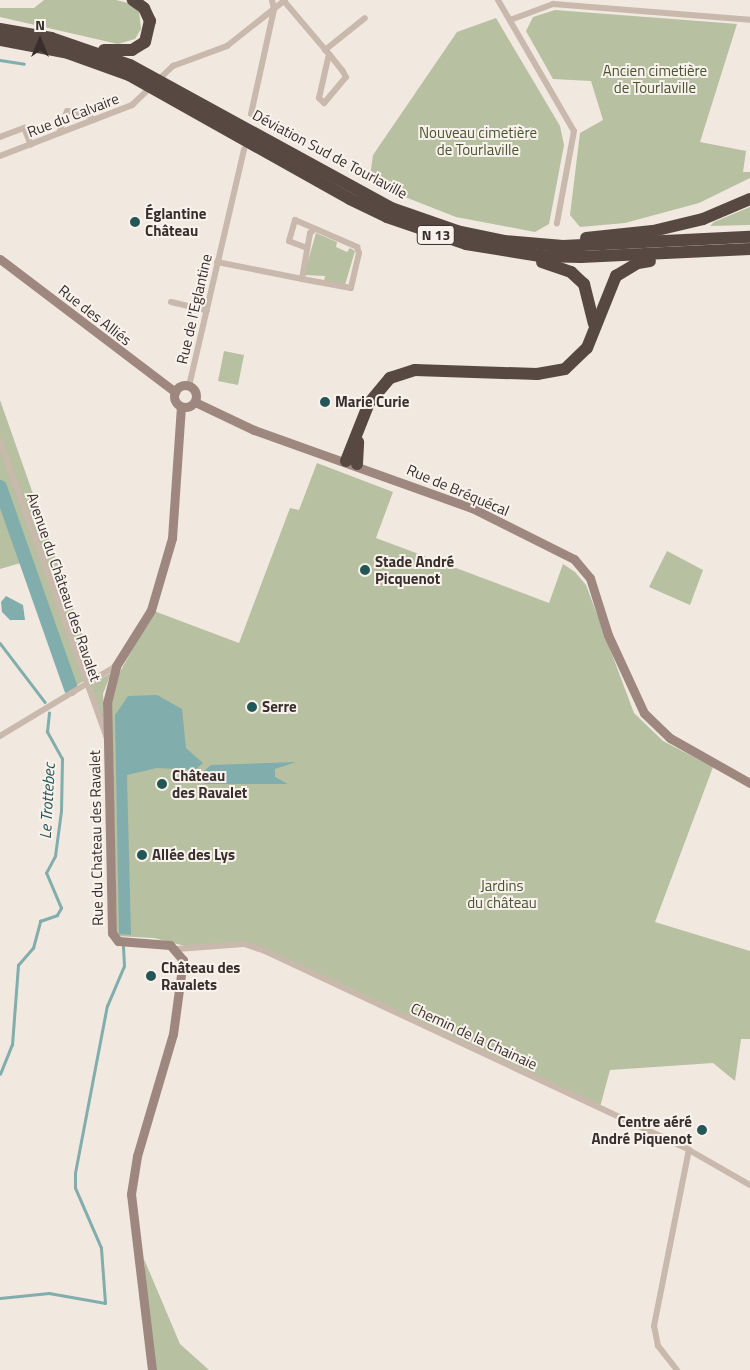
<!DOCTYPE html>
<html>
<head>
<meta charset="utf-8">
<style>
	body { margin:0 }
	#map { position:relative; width:750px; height:1370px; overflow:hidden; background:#f1e8e0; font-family:"Titillium Web",sans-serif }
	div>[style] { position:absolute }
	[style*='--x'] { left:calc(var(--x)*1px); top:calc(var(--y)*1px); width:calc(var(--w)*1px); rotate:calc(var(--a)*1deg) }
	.green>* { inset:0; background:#b7c0a0 }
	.water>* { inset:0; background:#81adac }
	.stream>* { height:2.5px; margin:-1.25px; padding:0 1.25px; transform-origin:1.25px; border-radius:1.25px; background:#81adac }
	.river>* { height:14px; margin:-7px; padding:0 7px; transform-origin:7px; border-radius:7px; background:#81adac }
	.street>* { height:6px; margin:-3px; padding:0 3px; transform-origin:3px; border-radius:3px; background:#c9b8ac }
	.secondary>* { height:9px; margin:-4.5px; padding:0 4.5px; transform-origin:4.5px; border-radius:4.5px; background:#9d877e }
	.secondary>.ring { margin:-4.5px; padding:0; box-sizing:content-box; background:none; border:9px solid #9d877e; border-radius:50% }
	.highway>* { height:12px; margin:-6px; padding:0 6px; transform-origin:6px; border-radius:6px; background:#584842 }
	.dots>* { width:14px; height:14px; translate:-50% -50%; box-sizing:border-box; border:2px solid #f9f2ec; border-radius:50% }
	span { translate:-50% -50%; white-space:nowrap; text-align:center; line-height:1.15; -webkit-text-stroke:4px #f9f2ec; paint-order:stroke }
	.shield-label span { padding:1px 4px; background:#f9f2ec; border:1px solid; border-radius:4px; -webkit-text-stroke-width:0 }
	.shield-label { font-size:14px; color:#382e2b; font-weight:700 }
	.park-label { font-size:15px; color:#495430 }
	.street-label { font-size:15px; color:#382e2b }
	.poi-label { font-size:15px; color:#382e2b; font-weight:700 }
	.left { translate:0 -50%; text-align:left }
	.right { translate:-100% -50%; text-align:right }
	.water-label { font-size:16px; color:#235656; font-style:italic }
	.north { position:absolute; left:15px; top:15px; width:50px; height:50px; -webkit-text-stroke:4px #f9f2ec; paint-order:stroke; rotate:0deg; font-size:14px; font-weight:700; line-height:20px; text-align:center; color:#382e2b }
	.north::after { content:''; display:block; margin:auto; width:18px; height:22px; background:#382e2b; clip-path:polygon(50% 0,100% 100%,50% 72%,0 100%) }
</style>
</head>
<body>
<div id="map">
	<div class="green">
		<i style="clip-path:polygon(44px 0,116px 0,132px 4px,139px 12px,141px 29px,135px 39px,118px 44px,0 17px,0 8px,34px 8px)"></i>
		<i style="clip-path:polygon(555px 10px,737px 24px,700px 142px,746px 151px,743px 172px,750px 172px,750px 178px,699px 203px,625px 223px,580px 227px,570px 215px,580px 133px,603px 120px,591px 81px,553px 79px,526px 31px,533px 17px)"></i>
		<i style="clip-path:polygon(496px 18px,560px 126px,564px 145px,549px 224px,535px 232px,456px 217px,382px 188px,370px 177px,373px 155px,457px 32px)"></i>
		<i style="clip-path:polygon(750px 207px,750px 225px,710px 226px,714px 222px)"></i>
		<i style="clip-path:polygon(316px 233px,337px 242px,336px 247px,347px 252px,350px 248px,355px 251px,345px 285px,324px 281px,325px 276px,304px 275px)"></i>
		<i style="clip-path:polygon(224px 351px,244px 355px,238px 385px,218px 381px)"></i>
		<i style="clip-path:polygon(0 400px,96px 673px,71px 689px,24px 562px,0 569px)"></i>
		<i style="clip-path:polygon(317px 463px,393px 492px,376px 538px,549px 603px,563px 564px,575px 572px,586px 585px,634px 713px,663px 741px,713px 767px,655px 922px,750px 951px,750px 1039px,741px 1039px,735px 1081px,713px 1063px,610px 1070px,600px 1107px,244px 944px,193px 948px,154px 938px,117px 936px,111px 701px,117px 677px,154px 611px,239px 643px,290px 508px,299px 510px)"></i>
		<i style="clip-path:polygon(667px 551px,703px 570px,690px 605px,649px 587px)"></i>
		<i style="clip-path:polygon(111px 673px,103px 694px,105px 725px,89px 685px)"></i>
		<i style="clip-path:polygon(144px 1259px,180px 1344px,209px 1370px,153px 1370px)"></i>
	</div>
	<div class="water">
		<i style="clip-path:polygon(6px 596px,23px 605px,25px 620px,10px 620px,2px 612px,1px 602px)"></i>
		<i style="clip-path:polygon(157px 695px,182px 709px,186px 748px,203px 763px,195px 770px,157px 768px,127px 775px,131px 935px,119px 934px,115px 715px,128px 696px)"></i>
		<i style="clip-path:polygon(296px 762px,275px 769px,275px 777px,288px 784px,204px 784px,204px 771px,211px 765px)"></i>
	</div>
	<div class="stream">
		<i style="--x:0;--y:60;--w:24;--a:9"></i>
		<i style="--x:0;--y:643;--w:74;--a:52.7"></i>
		<i style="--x:0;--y:1074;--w:31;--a:-68"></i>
		<i style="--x:12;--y:1045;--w:80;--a:-85.7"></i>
		<i style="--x:18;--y:965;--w:23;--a:-49"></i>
		<i style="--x:33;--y:948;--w:28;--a:-75"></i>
		<i style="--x:40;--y:921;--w:18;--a:-19"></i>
		<i style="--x:57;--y:915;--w:8;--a:-60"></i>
		<i style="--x:61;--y:908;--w:38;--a:-113"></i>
		<i style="--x:46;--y:873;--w:19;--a:-62"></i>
		<i style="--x:55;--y:856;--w:45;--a:-82.4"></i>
		<i style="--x:61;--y:811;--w:52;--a:-88.9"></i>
		<i style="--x:62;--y:759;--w:31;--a:-119"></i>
		<i style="--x:47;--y:732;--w:19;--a:-84"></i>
		<i style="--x:0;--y:1298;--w:49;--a:-5.8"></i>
		<i style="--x:49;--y:1293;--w:57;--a:10.1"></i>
		<i style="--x:105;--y:1303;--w:55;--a:-94.2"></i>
		<i style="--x:101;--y:1248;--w:65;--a:-113.4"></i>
		<i style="--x:75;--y:1188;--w:15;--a:-90"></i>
		<i style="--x:75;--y:1173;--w:170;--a:-79.2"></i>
		<i style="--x:107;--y:1006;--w:43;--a:-67"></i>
		<i style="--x:124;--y:966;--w:21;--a:-93"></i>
	</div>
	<div class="river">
		<i style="--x:0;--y:487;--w:214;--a:70.6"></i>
	</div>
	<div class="street">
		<i style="--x:498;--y:0;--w:151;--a:59.9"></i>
		<i style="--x:574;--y:131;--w:94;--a:100.5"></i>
		<i style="--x:284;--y:1;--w:70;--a:49.7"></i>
		<i style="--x:329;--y:54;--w:21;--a:51"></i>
		<i style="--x:342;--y:70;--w:8;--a:60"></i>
		<i style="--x:346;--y:77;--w:34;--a:130"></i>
		<i style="--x:324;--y:103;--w:7;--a:-135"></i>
		<i style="--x:319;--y:98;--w:45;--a:-77.2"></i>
		<i style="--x:510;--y:20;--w:46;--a:-20.4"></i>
		<i style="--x:553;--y:4;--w:198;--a:4.6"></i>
		<i style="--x:325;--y:50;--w:51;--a:-38.7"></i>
		<i style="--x:251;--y:114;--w:107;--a:-77.6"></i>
		<i style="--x:274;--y:9;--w:9;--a:-103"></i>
		<i style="--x:59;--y:133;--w:23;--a:-70"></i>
		<i style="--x:67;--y:111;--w:20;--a:9"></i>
		<i style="--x:87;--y:114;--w:9;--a:41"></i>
		<i style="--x:0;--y:137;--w:26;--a:-21"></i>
		<i style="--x:24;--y:128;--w:18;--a:68"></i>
		<i style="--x:0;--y:156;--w:142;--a:-21.1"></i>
		<i style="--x:132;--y:105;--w:57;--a:-43.6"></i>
		<i style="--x:173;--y:66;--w:58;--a:-20.3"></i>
		<i style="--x:227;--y:46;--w:74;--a:-38.4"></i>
		<i style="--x:307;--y:248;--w:19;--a:-159"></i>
		<i style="--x:289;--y:241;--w:22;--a:-74"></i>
		<i style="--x:295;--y:220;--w:68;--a:23.5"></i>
		<i style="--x:357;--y:247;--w:6;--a:72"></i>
		<i style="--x:359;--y:253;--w:36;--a:103"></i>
		<i style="--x:351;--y:288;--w:50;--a:-169.6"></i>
		<i style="--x:302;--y:279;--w:47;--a:-80.1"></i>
		<i style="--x:310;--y:233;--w:6;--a:-39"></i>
		<i style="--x:217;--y:262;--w:87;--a:11.3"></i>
		<i style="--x:171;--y:302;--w:37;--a:13"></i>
		<i style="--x:189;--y:386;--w:243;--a:-76.9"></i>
		<i style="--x:0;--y:441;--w:317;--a:70.2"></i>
		<i style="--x:0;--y:736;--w:135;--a:-31.1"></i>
		<i style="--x:177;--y:949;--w:67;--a:-4.3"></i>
		<i style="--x:244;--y:944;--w:22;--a:18"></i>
		<i style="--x:265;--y:951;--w:468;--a:25.1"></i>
		<i style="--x:689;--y:1150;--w:70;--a:29.8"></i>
		<i style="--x:677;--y:1370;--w:31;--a:-128"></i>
		<i style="--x:658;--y:1346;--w:20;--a:-101"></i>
		<i style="--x:654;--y:1326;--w:179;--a:-78.8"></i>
	</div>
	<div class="secondary">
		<i style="--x:0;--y:259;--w:220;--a:37.2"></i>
		<i class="ring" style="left:174px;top:385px;width:13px;height:13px"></i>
		<i style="--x:195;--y:402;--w:65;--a:25.4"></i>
		<i style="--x:254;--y:430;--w:232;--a:19.7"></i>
		<i style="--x:472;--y:508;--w:114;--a:26.6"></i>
		<i style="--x:574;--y:559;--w:25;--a:50"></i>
		<i style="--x:590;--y:578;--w:60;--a:72.5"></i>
		<i style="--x:608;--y:635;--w:86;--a:65.2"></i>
		<i style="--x:644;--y:713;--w:36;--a:44"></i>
		<i style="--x:670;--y:738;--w:92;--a:29.4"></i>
		<i style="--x:152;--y:1370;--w:177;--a:-96.8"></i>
		<i style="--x:131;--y:1194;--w:38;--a:-81"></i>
		<i style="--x:137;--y:1156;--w:127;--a:-73.6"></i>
		<i style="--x:173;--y:1034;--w:75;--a:-82.3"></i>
		<i style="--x:183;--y:960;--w:20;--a:-131"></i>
		<i style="--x:170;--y:945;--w:52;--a:-175.6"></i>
		<i style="--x:118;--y:941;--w:10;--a:-127"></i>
		<i style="--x:112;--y:933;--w:230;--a:-91.2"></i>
		<i style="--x:107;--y:703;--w:38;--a:-76"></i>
		<i style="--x:116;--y:666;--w:66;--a:-58"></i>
		<i style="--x:151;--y:610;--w:75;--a:-73.7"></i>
		<i style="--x:172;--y:538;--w:131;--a:-86.1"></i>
	</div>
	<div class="highway">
		<i style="--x:0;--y:29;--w:52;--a:10"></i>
		<i style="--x:51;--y:38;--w:83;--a:18.9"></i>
		<i style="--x:130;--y:65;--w:298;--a:28.7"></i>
		<i style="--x:391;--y:208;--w:70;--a:19.2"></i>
		<i style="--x:457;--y:231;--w:48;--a:12"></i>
		<i style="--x:504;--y:241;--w:59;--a:4.8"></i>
		<i style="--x:563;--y:246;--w:187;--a:-2.8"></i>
		<i style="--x:0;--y:40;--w:69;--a:10.8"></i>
		<i style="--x:68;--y:53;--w:65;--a:19.8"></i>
		<i style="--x:129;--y:75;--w:253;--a:29.3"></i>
		<i style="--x:350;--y:199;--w:41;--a:25.9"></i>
		<i style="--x:387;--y:217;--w:83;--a:18.9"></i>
		<i style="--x:466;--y:244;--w:75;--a:9.2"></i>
		<i style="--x:540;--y:256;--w:41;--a:1.4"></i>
		<i style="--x:581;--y:257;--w:169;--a:-2.7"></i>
		<i style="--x:104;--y:50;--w:28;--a:0"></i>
		<i style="--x:132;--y:50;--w:15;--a:-32"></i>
		<i style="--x:145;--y:42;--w:22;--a:-77"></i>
		<i style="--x:150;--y:21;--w:14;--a:-115"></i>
		<i style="--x:144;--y:8;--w:14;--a:-144"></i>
		<i style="--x:586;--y:238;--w:67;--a:-6"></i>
		<i style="--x:653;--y:231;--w:51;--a:-13.5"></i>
		<i style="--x:703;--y:219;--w:51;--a:-23.1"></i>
		<i style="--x:542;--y:262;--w:31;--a:19"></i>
		<i style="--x:571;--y:272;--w:18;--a:43"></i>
		<i style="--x:584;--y:284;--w:41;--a:76"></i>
		<i style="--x:346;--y:461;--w:62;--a:-68.4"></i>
		<i style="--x:369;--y:403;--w:33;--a:-50"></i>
		<i style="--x:390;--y:378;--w:26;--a:-18"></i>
		<i style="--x:415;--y:370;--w:122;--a:1.9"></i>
		<i style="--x:537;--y:374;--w:28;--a:-10"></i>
		<i style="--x:565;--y:369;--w:30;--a:-44"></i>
		<i style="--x:587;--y:348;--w:78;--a:-68.1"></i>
		<i style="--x:616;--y:276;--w:26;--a:-31"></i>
		<i style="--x:638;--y:263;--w:12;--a:-9"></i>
		<i style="--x:357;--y:464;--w:22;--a:-87"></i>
	</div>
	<div class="dots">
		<i style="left:135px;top:222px;background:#235656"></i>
		<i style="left:325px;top:402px;background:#235656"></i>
		<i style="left:365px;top:570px;background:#235656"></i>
		<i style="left:252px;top:707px;background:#235656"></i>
		<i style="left:162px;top:784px;background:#235656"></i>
		<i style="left:142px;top:855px;background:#235656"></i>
		<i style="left:151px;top:976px;background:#235656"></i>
		<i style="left:702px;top:1130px;background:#235656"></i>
	</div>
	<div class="shield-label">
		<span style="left:436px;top:235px">N 13</span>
	</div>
	<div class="park-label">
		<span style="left:655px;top:79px">Ancien cimetière<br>de Tourlaville</span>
		<span style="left:478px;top:141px">Nouveau cimetière<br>de Tourlaville</span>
		<span style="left:502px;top:894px">Jardins<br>du château</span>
	</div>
	<div class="street-label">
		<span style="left:73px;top:115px;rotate:-21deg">Rue du Calvaire</span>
		<span style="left:330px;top:154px;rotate:28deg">Déviation Sud de Tourlaville</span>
		<span style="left:194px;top:309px;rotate:-77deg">Rue de l'Eglantine</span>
		<span style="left:95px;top:315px;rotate:38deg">Rue des Alliés</span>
		<span style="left:458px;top:490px;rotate:23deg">Rue de Bréquécal</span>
		<span style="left:64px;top:587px;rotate:71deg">Avenue du Château des Ravalet</span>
		<span style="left:96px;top:838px;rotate:-91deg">Rue du Chateau des Ravalet</span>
		<span style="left:474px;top:1036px;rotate:25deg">Chemin de la Chainaie</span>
	</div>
	<div class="poi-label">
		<span class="left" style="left:145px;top:222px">Églantine<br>Château</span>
		<span class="left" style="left:335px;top:402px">Marie Curie</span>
		<span class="left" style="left:375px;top:570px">Stade André<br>Picquenot</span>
		<span class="left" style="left:262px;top:707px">Serre</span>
		<span class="left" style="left:172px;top:784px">Château<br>des Ravalet</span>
		<span class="left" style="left:152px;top:855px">Allée des Lys</span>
		<span class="left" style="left:161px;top:976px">Château des<br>Ravalets</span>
		<span class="right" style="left:692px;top:1130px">Centre aéré<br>André Piquenot</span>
	</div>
	<div class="water-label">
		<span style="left:47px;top:801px;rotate:-87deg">Le Trottebec</span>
	</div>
	<div class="north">N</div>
</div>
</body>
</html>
